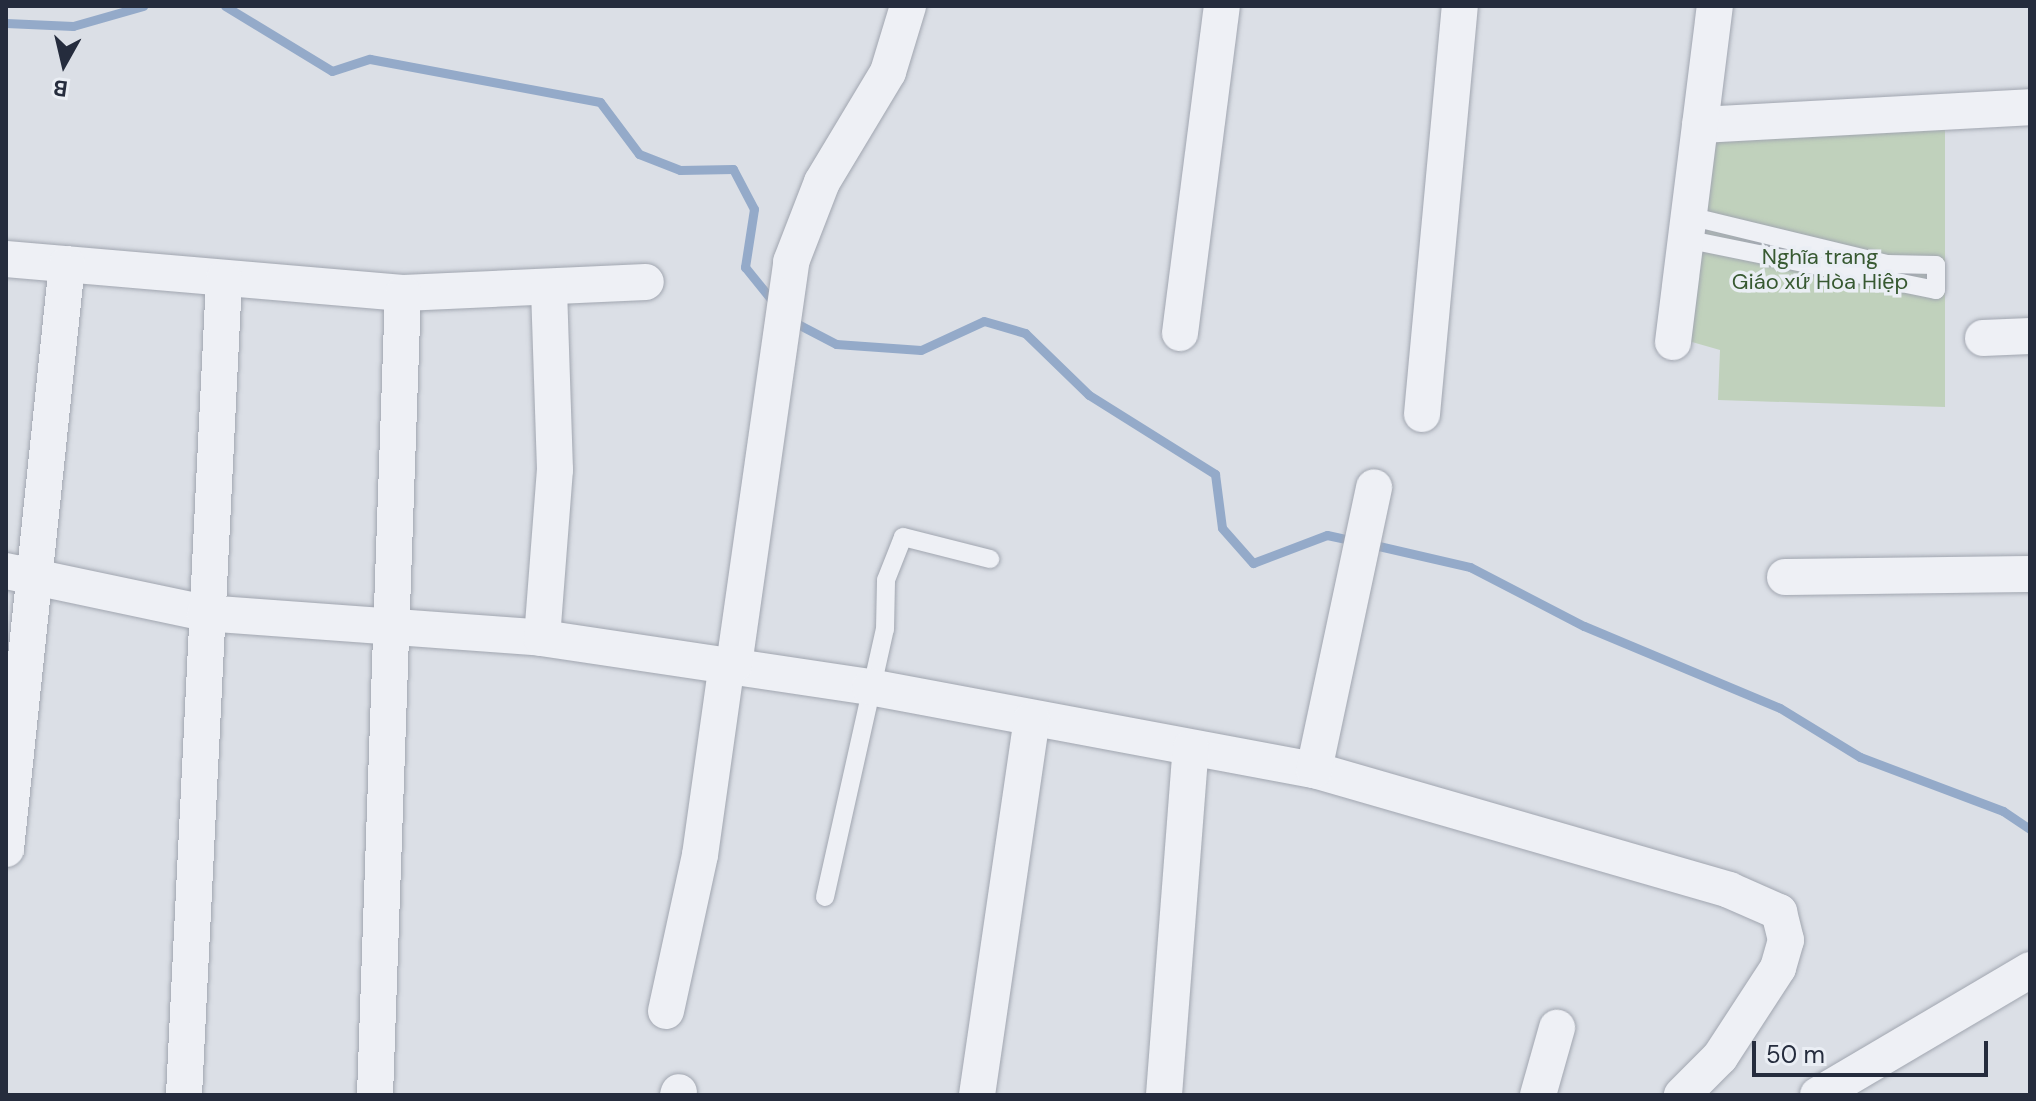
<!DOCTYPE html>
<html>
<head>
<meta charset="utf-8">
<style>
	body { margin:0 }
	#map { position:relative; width:2036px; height:1101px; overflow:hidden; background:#dbdfe6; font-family:"DM Sans",sans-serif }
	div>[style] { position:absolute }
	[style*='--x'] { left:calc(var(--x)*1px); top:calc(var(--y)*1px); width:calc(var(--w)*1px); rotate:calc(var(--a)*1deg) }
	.green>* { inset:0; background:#c0d1bc }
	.stream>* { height:9px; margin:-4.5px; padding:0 4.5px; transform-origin:4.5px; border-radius:4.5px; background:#94aac9 }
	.roads { filter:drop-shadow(0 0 2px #a1a6b0) drop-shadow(0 0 2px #a1a6b0) }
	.service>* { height:18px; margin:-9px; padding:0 9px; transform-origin:9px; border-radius:9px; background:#eef0f5 }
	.minor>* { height:36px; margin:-18px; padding:0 18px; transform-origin:18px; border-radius:18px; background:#eef0f5 }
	span { translate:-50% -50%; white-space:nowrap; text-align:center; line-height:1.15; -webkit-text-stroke:7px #eaeef4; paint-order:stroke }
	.park-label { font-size:22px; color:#375931 }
	.frame { position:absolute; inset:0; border:8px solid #252c3d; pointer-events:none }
	.north { position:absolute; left:24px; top:24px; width:80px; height:80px; -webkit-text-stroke:6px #eaeef4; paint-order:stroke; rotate:188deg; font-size:22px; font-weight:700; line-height:32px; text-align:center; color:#252c3d }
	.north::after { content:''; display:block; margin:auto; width:28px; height:36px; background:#252c3d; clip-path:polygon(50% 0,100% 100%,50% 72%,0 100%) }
	.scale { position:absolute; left:1752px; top:1041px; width:236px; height:36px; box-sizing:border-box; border:4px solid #252c3d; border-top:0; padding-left:10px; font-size:24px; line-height:28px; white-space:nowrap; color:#252c3d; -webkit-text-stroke:6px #eaeef4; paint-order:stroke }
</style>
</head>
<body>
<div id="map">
	<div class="green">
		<i style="clip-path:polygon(1945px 123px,1945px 407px,1718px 400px,1720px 350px,1685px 340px,1710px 136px)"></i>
	</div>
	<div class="stream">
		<i style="--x:225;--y:6;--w:125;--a:31.3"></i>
		<i style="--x:332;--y:71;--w:40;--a:-18"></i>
		<i style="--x:370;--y:59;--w:234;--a:10.6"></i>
		<i style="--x:600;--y:102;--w:65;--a:53.1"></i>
		<i style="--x:639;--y:154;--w:44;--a:21.3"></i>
		<i style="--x:680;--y:170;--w:53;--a:-1.1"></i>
		<i style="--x:733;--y:169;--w:45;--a:62.3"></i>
		<i style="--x:754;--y:209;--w:59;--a:98.8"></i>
		<i style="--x:745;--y:267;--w:48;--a:51"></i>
		<i style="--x:6;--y:23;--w:67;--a:2.6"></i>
		<i style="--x:73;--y:26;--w:73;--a:-15.9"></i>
		<i style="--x:790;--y:320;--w:52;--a:27.6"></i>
		<i style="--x:836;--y:344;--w:85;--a:4"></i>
		<i style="--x:921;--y:350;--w:69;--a:-24.7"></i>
		<i style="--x:984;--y:321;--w:43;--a:16.3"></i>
		<i style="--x:1025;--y:333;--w:89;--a:44.1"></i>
		<i style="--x:1089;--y:395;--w:149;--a:32.1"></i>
		<i style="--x:1215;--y:474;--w:54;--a:82.6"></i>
		<i style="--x:1222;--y:528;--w:47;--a:48.5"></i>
		<i style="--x:1253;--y:563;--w:79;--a:-20.7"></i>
		<i style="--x:1327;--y:535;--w:29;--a:12"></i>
		<i style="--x:1370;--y:544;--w:103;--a:13"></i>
		<i style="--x:1470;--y:567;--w:128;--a:27.4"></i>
		<i style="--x:1584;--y:626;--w:212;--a:22.7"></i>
		<i style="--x:1780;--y:708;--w:94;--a:31.5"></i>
		<i style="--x:1860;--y:757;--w:153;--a:20.7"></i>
		<i style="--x:2003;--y:811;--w:32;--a:34"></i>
	</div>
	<div class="roads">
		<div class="service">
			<i style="--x:1685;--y:239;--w:256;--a:11.5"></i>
			<i style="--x:1936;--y:290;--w:25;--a:-90"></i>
			<i style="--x:1936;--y:265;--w:49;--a:-178.8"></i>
			<i style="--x:1887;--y:264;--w:205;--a:-166.4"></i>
			<i style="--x:825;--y:897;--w:275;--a:-77.4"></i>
			<i style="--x:885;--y:629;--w:49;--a:-88.8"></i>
			<i style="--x:886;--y:580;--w:46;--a:-68.4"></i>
			<i style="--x:903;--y:537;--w:90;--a:14.2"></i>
		</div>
		<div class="minor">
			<i style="--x:1700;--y:125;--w:330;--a:-3.1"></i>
			<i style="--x:6;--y:259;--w:398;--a:4.9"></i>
			<i style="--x:403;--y:293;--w:243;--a:-2.6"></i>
			<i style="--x:1180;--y:333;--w:330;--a:-82.7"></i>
			<i style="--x:1983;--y:338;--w:47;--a:-2.4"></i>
			<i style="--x:1673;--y:342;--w:339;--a:-82.9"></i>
			<i style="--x:1422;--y:414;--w:410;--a:-84.7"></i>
			<i style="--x:6;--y:571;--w:203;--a:11.9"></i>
			<i style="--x:205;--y:613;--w:338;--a:4.2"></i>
			<i style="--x:542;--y:638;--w:332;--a:8.5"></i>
			<i style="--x:870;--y:687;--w:452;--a:10.6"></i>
			<i style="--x:1314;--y:770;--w:432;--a:16.1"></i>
			<i style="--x:1729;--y:890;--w:55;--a:23.7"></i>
			<i style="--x:1779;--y:912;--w:29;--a:76"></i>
			<i style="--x:1786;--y:940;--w:29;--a:106"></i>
			<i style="--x:1778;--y:968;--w:106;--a:123.1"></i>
			<i style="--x:1720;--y:1057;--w:54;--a:135"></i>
			<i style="--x:1785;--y:577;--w:245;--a:-0.7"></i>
			<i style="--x:542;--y:638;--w:169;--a:-85.6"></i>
			<i style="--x:555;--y:470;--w:181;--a:-91.9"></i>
			<i style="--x:734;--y:665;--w:407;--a:-81.9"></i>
			<i style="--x:791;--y:262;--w:86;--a:-68.8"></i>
			<i style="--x:822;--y:182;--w:128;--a:-59"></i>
			<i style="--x:888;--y:72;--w:69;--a:-73.1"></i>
			<i style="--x:1314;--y:770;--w:289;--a:-78"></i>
			<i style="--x:6;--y:849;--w:588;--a:-84.05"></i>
			<i style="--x:666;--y:1011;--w:160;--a:-77.7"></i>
			<i style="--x:700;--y:855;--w:194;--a:-82"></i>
			<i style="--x:184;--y:1095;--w:817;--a:-87.19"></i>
			<i style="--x:375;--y:1095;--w:802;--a:-88"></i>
			<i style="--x:678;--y:1095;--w:3;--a:-72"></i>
			<i style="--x:977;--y:1095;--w:380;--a:-81.7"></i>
			<i style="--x:1164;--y:1095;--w:348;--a:-85.6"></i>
			<i style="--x:1538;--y:1095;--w:70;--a:-74.2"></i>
			<i style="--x:1818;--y:1095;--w:246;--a:-30.5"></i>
		</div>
	</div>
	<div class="park-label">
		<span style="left:1820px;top:269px">Nghĩa trang<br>Giáo xứ Hòa Hiệp</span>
	</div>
	<div class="frame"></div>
	<div class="north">B</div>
	<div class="scale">50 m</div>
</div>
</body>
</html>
